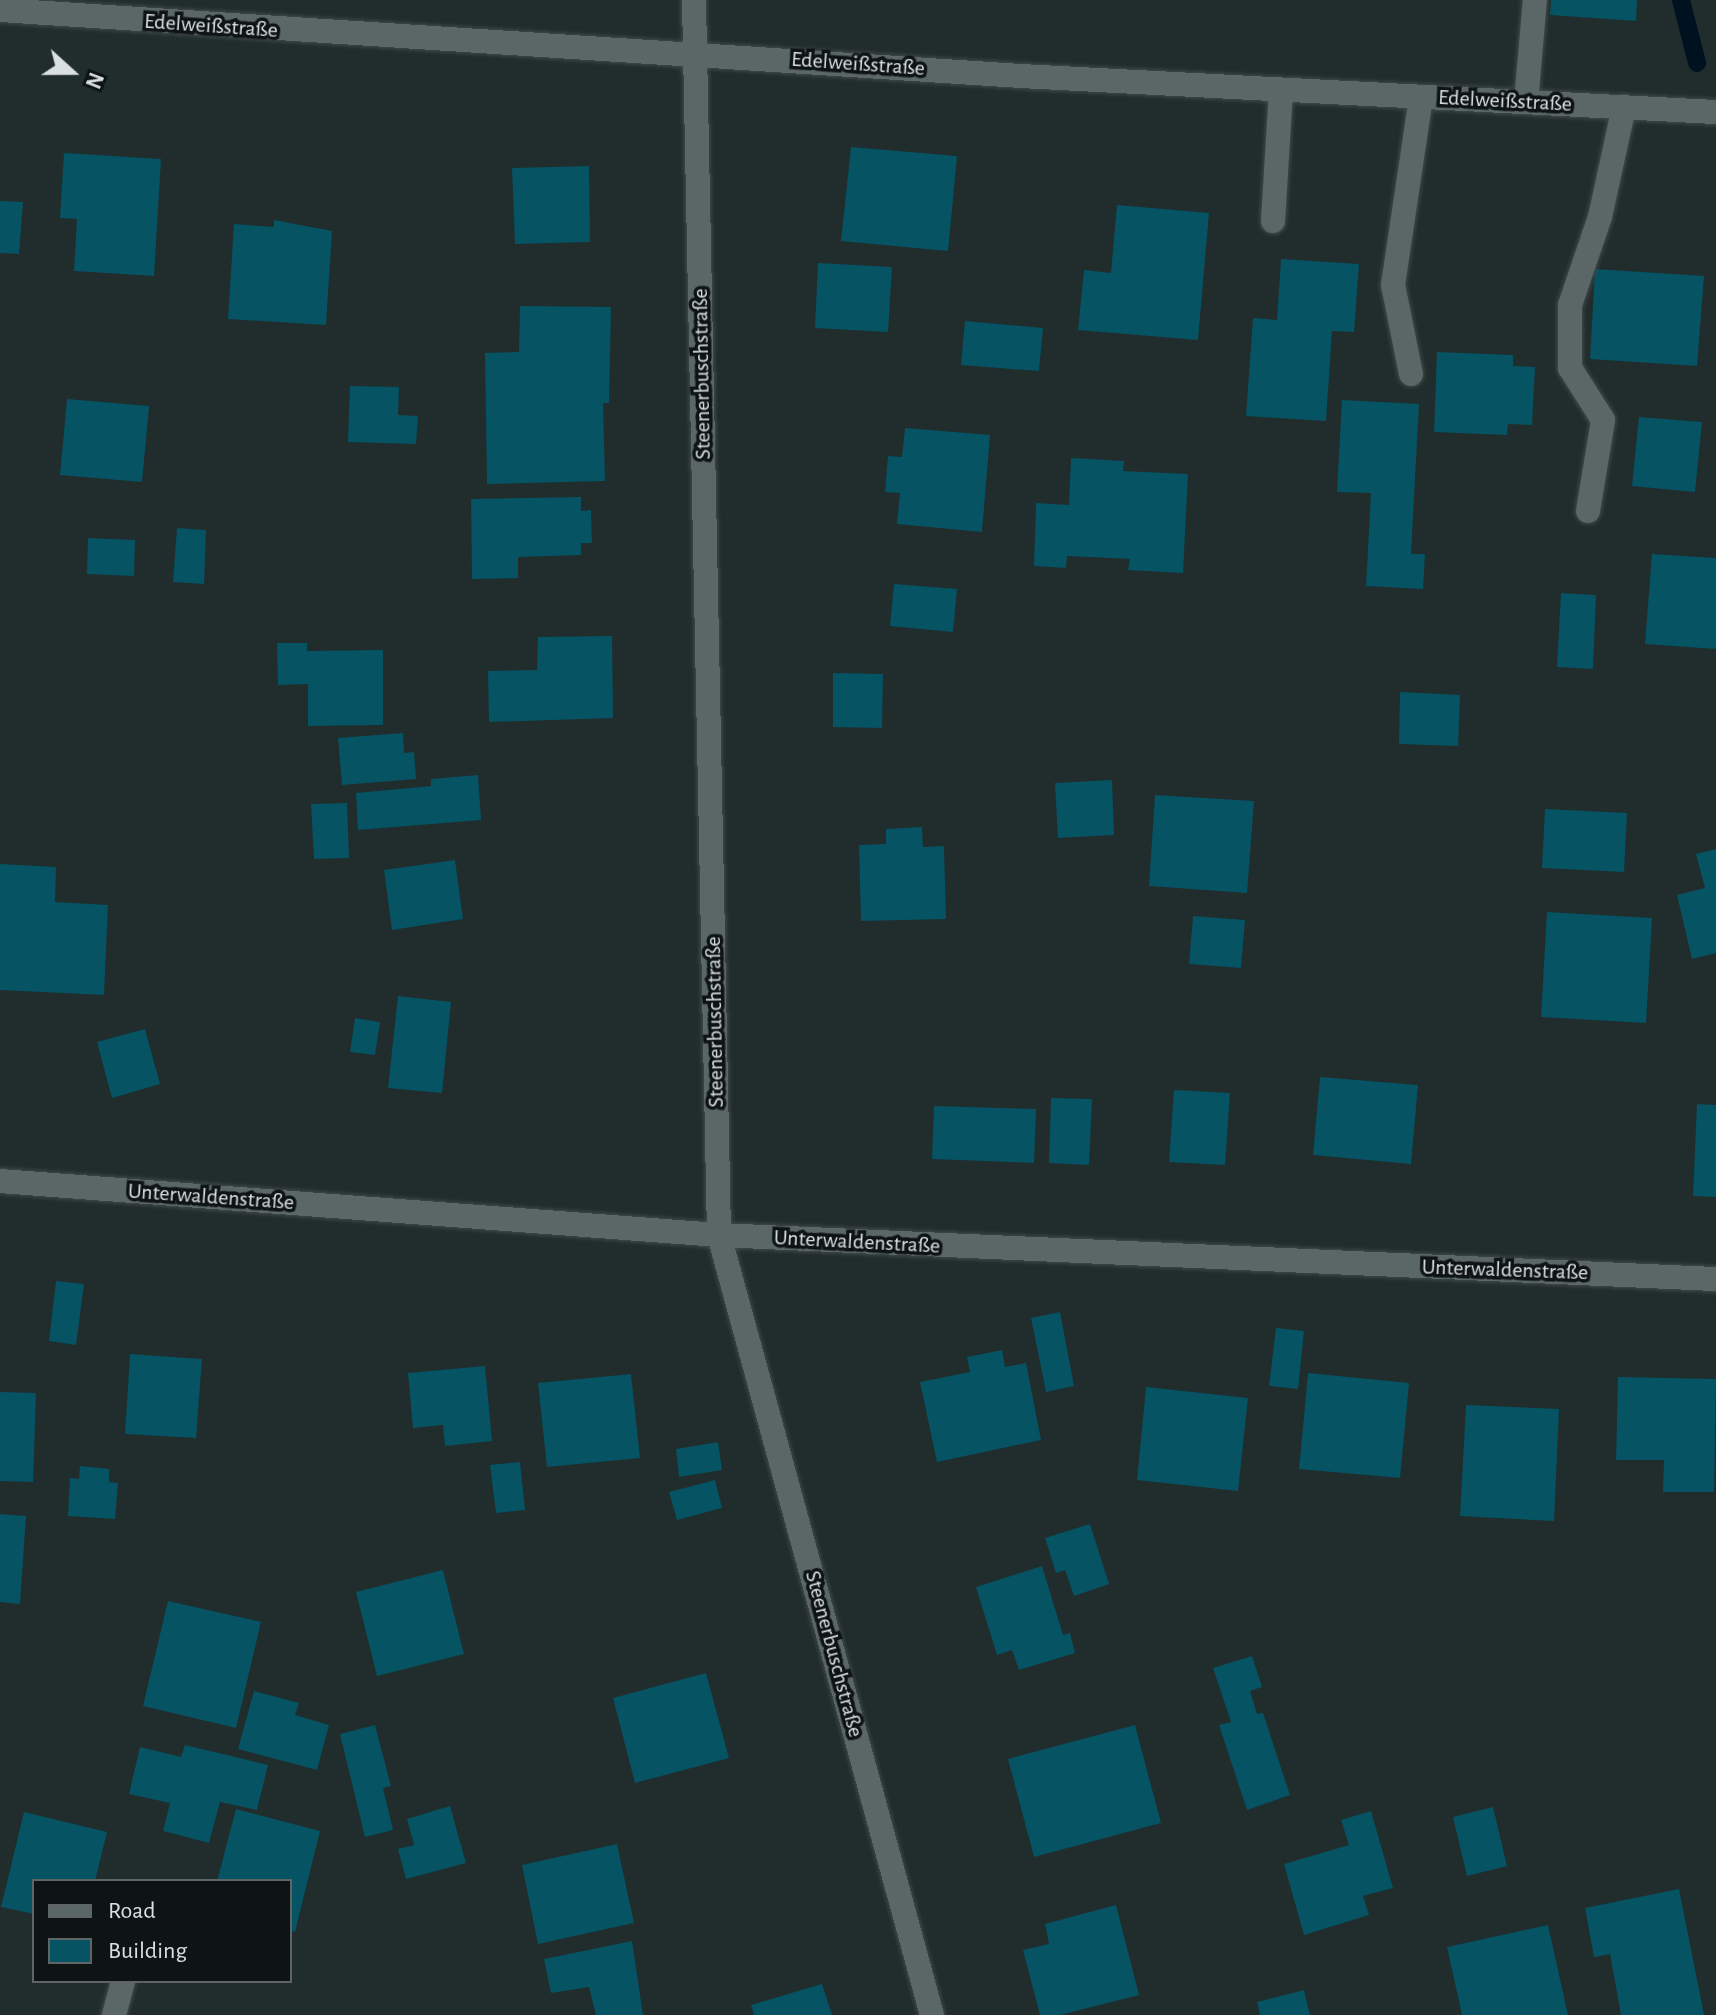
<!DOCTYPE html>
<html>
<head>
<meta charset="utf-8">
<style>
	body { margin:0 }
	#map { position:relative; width:1716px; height:2015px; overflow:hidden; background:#212c2c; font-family:"Alegreya Sans",sans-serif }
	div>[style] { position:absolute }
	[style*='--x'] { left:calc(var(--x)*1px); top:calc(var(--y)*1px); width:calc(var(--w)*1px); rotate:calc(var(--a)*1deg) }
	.stream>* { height:18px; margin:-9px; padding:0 9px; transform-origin:9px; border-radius:9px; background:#001220 }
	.building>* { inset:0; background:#055363 }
	.roads { filter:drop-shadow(0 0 2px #404949) drop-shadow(0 0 2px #404949) }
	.minor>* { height:24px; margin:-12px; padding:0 12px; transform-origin:12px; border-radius:12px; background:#5b6767 }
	span { translate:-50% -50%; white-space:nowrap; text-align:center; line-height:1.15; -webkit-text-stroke:7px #0e1313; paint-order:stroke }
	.street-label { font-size:22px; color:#d9e0e0 }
	.legend { position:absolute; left:32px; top:1879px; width:260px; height:104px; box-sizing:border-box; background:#0e1313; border:2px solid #5f6565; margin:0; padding:10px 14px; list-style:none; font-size:24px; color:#d9e0e0 }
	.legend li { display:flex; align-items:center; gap:16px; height:40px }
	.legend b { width:40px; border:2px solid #5f6565 }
	.north { position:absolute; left:32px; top:32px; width:80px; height:80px; -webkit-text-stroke:6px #0e1313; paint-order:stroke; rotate:111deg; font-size:22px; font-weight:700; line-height:32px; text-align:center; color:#d9e0e0 }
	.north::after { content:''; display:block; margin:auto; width:28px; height:36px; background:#d9e0e0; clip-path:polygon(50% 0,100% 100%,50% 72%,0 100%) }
</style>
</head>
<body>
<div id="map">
	<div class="stream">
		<i style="--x:1681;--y:0;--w:65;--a:75.7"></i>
	</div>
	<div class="building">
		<i style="clip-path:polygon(1551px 0,1637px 0,1636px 21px,1550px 15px)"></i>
		<i style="clip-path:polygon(851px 147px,957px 156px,948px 251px,841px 241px)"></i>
		<i style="clip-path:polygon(64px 153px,161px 159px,154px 276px,74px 271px,77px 219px,60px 218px)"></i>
		<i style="clip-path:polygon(589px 166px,590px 242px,515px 244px,512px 168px)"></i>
		<i style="clip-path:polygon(0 201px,23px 202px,19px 254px,0 253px)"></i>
		<i style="clip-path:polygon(1117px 205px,1209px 213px,1198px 340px,1078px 330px,1084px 270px,1111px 273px)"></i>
		<i style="clip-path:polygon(274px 220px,332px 231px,326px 325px,228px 319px,234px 224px,274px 227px)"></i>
		<i style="clip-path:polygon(1281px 259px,1359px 264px,1354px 332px,1332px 331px,1326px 421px,1246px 416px,1253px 318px,1277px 320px)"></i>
		<i style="clip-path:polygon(818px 263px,892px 267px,888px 332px,815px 328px)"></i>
		<i style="clip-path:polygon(1595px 269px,1704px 276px,1697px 366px,1590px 359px)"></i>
		<i style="clip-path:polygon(520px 306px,611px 307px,609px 403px,603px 403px,605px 481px,487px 484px,485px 353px,519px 352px)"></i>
		<i style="clip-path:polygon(965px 321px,1043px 328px,1039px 371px,961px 365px)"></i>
		<i style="clip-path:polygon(1437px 352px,1513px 355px,1513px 366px,1535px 367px,1532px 425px,1508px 424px,1507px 435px,1434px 432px)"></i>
		<i style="clip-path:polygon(350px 386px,399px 387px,398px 415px,418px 416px,416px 444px,348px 442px)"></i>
		<i style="clip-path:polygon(67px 399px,149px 406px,142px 482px,60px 475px)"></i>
		<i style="clip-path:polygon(1342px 400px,1419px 404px,1411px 554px,1425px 554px,1423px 589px,1366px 586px,1371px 493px,1337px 492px)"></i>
		<i style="clip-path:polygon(1639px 417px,1702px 422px,1695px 492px,1632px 486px)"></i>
		<i style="clip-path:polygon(905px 428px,990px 435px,982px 532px,897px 524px,900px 493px,885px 492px,888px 456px,902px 457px)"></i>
		<i style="clip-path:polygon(1071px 458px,1124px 461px,1123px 471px,1188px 474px,1183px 573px,1128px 570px,1130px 559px,1067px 556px,1066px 568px,1034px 566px,1036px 503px,1069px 505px)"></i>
		<i style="clip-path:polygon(581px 497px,581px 511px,591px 510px,592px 543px,581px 543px,581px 555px,518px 557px,518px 578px,472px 579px,471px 499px)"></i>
		<i style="clip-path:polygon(177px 528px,206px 530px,204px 584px,173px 582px)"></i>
		<i style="clip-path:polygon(88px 538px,135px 540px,134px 576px,87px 574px)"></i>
		<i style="clip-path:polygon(1652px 554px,1716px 558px,1716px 649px,1645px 644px)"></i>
		<i style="clip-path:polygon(894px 584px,957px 589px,953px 632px,890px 626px)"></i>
		<i style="clip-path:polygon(1561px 593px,1596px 595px,1593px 669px,1557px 667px)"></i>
		<i style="clip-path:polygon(612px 636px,613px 718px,489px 722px,488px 671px,537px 670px,538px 637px)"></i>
		<i style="clip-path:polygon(277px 643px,307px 643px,307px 651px,383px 650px,383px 725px,308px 726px,308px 684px,278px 685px)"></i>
		<i style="clip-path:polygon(833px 673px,883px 674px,882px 728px,833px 727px)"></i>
		<i style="clip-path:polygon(1400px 692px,1460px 695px,1458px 746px,1399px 744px)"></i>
		<i style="clip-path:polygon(403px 733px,404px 753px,414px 752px,416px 779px,342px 785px,338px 738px)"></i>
		<i style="clip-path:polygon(478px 775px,481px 820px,358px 830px,356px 793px,431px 786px,431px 779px)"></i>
		<i style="clip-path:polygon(1112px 780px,1114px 835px,1058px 838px,1055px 783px)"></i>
		<i style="clip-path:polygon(1155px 795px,1254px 801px,1247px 893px,1149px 886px)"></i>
		<i style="clip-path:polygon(347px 803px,349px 858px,314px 859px,311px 804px)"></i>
		<i style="clip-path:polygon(1545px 809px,1627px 813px,1624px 872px,1542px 868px)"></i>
		<i style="clip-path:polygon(922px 827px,923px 847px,944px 846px,946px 919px,861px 921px,859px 845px,886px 844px,886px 829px)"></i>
		<i style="clip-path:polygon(1716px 849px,1716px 953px,1692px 959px,1677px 895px,1705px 888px,1696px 854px)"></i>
		<i style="clip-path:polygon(455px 860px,463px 919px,392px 930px,384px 870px)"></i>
		<i style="clip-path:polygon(0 864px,56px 867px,55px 902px,108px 905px,104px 995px,0 990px)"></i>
		<i style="clip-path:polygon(1547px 912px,1652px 918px,1646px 1023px,1541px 1017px)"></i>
		<i style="clip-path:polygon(1193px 916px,1245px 920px,1241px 968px,1189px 964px)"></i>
		<i style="clip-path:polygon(398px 996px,451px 1002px,442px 1093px,388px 1088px)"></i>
		<i style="clip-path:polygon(355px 1018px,380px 1022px,375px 1055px,350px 1052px)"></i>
		<i style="clip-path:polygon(145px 1029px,160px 1084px,112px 1098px,97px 1042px)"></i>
		<i style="clip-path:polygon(1320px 1077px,1418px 1085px,1411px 1164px,1313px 1155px)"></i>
		<i style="clip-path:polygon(1174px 1090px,1230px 1093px,1225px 1165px,1169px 1162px)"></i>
		<i style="clip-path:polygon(1051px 1098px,1092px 1099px,1089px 1165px,1049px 1163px)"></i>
		<i style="clip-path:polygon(1697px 1104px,1716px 1105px,1716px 1197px,1693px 1196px)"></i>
		<i style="clip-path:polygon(934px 1106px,1036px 1109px,1034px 1163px,932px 1159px)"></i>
		<i style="clip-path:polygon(56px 1281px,84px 1284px,76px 1345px,49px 1341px)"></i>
		<i style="clip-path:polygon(1060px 1312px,1074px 1386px,1046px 1392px,1031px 1318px)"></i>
		<i style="clip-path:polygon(1276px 1328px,1304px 1331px,1298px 1389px,1269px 1386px)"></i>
		<i style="clip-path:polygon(1002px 1350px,1005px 1367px,1026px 1363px,1041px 1440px,937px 1462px,920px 1382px,970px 1372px,967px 1357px)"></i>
		<i style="clip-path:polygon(130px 1354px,202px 1359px,196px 1438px,125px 1434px)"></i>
		<i style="clip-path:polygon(485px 1366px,492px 1441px,445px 1446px,443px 1425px,413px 1428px,408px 1373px)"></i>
		<i style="clip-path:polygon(1308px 1373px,1409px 1383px,1400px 1478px,1299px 1469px)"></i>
		<i style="clip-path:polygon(631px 1374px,640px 1458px,547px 1467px,538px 1383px)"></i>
		<i style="clip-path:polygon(1618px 1377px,1716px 1379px,1714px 1492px,1663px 1492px,1664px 1460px,1616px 1460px)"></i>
		<i style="clip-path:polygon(1146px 1387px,1248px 1398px,1238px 1491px,1137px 1480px)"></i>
		<i style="clip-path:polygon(0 1392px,36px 1393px,33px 1482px,0 1481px)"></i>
		<i style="clip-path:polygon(1466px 1405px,1559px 1409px,1554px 1521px,1460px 1516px)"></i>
		<i style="clip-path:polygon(718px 1442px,722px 1470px,679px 1477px,676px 1449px)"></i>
		<i style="clip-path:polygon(520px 1462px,525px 1510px,496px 1513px,490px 1465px)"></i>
		<i style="clip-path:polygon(80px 1466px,109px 1469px,109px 1482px,118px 1483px,115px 1519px,68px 1516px,70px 1478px,79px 1479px)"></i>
		<i style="clip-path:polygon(715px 1480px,722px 1508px,677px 1520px,669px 1492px)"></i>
		<i style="clip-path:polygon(0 1514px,26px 1516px,20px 1604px,0 1602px)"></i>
		<i style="clip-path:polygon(1090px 1524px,1109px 1584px,1074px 1596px,1065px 1570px,1056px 1573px,1045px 1538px)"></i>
		<i style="clip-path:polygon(1042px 1566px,1063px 1635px,1070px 1633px,1075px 1653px,1019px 1670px,1012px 1650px,997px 1655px,976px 1587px)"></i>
		<i style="clip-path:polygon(443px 1570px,464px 1654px,377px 1676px,356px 1592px)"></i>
		<i style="clip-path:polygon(168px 1601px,261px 1622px,236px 1728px,143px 1706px)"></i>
		<i style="clip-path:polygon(1252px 1656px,1262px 1687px,1250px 1691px,1257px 1714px,1263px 1713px,1290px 1795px,1247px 1810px,1219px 1725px,1231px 1722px,1213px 1668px)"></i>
		<i style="clip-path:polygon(706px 1673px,729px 1758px,635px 1783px,613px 1698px)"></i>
		<i style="clip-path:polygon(254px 1691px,299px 1703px,295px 1715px,329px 1725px,317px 1770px,238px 1749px)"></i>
		<i style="clip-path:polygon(375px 1725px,391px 1786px,383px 1788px,393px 1830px,365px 1837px,340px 1734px)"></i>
		<i style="clip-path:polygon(1135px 1725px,1161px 1823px,1034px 1857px,1008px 1759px)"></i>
		<i style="clip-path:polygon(185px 1745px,268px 1765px,257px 1810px,220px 1802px,209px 1843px,163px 1831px,170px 1803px,129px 1794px,140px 1747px,181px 1757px)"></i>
		<i style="clip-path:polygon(450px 1806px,466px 1863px,406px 1879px,398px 1849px,414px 1845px,407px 1819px)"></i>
		<i style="clip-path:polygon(1493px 1807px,1507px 1866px,1467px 1876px,1453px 1817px)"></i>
		<i style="clip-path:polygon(236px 1809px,320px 1831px,295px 1932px,290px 1931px,290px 1881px,217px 1881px)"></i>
		<i style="clip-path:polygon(1371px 1811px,1393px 1888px,1363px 1896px,1369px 1915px,1304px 1935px,1284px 1864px,1349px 1845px,1341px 1820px)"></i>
		<i style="clip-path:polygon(24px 1812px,107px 1832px,95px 1881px,34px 1881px,34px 1914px,1px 1907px)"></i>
		<i style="clip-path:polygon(617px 1844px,634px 1923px,538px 1944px,522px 1865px)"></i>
		<i style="clip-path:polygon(1679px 1889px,1704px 2015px,1621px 2015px,1610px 1954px,1594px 1957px,1585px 1908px)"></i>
		<i style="clip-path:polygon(1116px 1905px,1139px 1995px,1060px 2015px,1040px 2015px,1023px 1950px,1049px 1944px,1045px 1924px)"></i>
		<i style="clip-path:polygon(1548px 1925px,1568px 2015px,1462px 2015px,1447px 1947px)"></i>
		<i style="clip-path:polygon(632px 1941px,643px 2015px,596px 2015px,589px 1987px,551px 1993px,544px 1959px)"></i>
		<i style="clip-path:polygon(822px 1984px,832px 2015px,754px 2015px,751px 2005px)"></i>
		<i style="clip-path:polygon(1304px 1990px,1310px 2015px,1260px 2015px,1257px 2002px)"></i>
	</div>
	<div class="roads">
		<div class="minor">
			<i style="--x:694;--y:0;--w:1235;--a:88.84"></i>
			<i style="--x:719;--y:1235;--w:809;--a:74.73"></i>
			<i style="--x:0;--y:10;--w:1023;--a:3.7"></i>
			<i style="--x:1021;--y:76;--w:696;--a:2.97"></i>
			<i style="--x:1526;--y:102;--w:102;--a:-85"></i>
			<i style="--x:1273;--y:221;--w:131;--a:-86.5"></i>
			<i style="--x:1411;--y:374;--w:91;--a:-101.4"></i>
			<i style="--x:1393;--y:285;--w:190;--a:-81.5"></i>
			<i style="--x:1588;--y:511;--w:92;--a:-80.6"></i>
			<i style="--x:1603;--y:420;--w:62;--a:-122.4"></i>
			<i style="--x:1570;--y:368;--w:63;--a:-90"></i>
			<i style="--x:1570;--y:305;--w:93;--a:-71.2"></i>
			<i style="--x:1600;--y:217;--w:113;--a:-77.7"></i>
			<i style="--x:0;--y:1181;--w:721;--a:4.3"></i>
			<i style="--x:719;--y:1235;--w:998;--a:2.53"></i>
			<i style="--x:114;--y:2015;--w:35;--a:-75"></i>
		</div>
	</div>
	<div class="street-label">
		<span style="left:211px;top:26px;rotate:4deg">Edelweißstraße</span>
		<span style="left:858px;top:64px;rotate:4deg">Edelweißstraße</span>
		<span style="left:1505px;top:101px;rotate:3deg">Edelweißstraße</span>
		<span style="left:702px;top:374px;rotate:-91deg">Steenerbuschstraße</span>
		<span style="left:715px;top:1022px;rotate:-91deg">Steenerbuschstraße</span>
		<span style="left:211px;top:1197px;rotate:4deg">Unterwaldenstraße</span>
		<span style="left:857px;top:1242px;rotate:3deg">Unterwaldenstraße</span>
		<span style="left:1505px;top:1270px;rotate:2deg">Unterwaldenstraße</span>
		<span style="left:834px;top:1654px;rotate:75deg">Steenerbuschstraße</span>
	</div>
	<ul class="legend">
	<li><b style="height:10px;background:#5b6767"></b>Road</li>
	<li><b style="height:22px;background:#055363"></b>Building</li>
	</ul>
	<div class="north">N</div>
</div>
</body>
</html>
